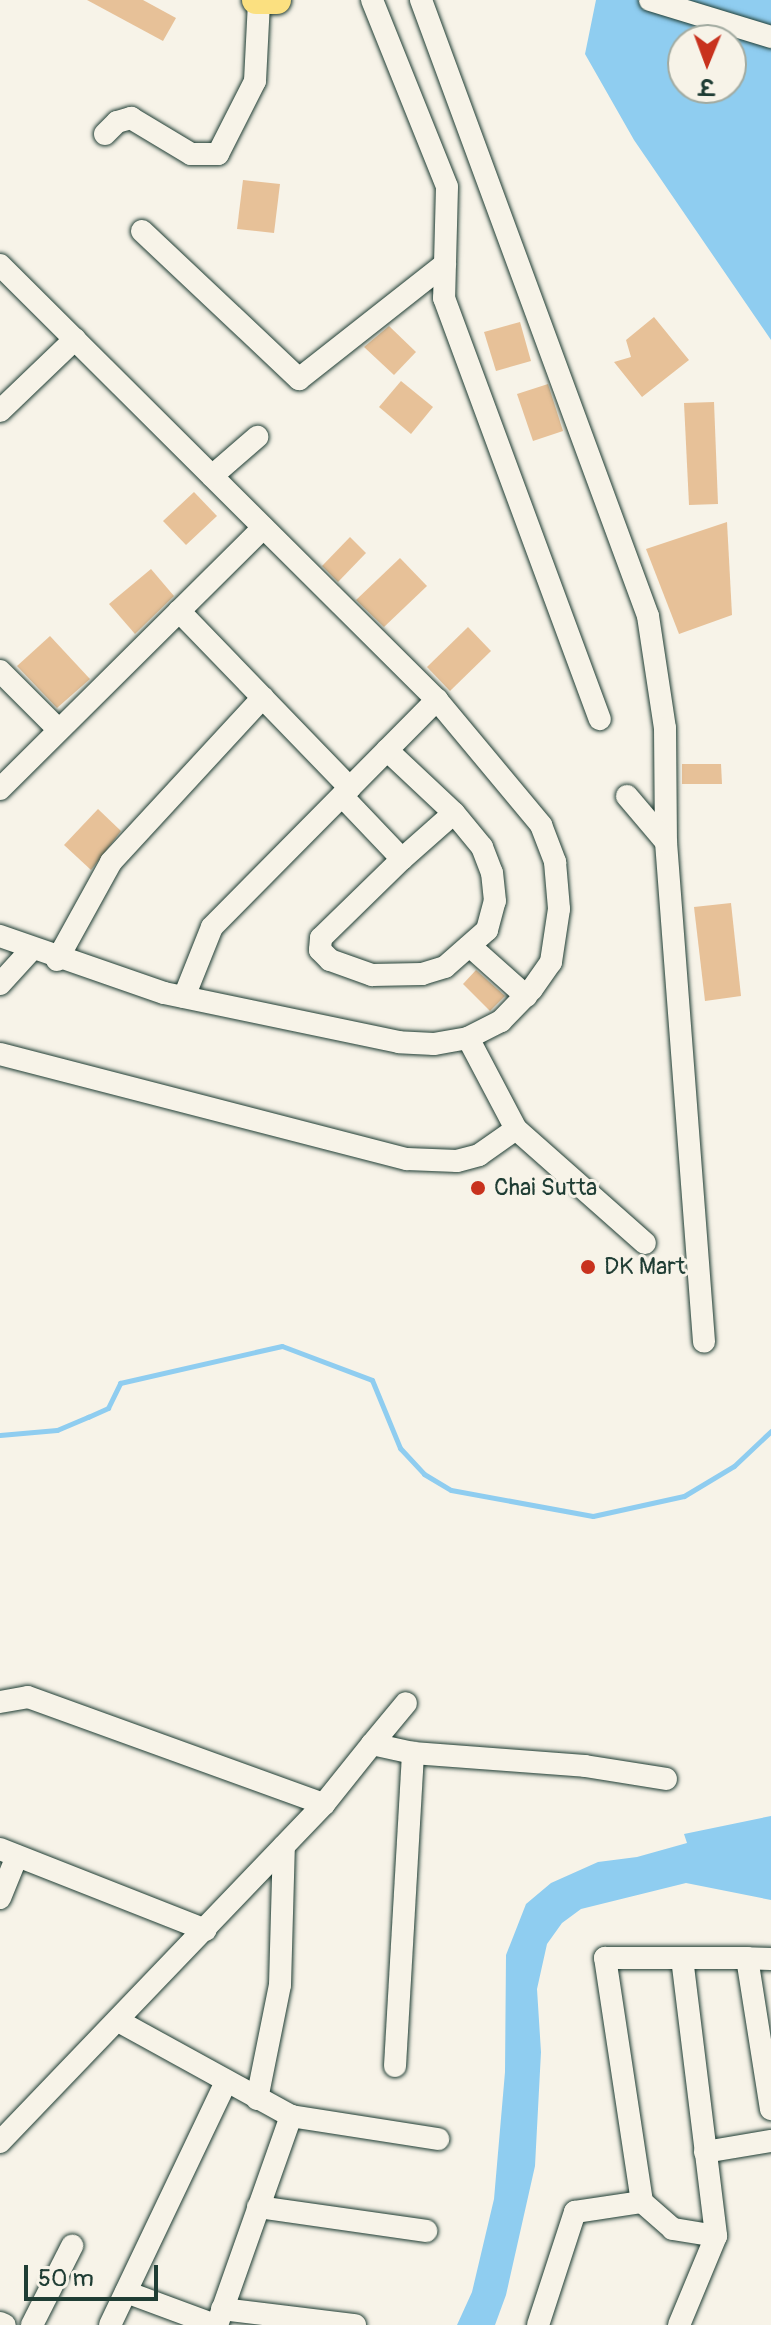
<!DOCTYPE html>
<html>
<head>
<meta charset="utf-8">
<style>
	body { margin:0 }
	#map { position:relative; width:771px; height:2325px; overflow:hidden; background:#f7f3e8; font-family:Pangolin,"Playpen Sans Deva",sans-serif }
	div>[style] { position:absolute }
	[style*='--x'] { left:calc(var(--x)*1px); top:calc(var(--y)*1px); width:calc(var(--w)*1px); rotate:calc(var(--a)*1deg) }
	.water>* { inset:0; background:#8fcdf0 }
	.stream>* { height:5px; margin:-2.5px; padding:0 2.5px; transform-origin:2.5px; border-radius:2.5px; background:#8fcdf0 }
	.building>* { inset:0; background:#e7c198 }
	.roads { filter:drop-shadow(0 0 2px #1f3d34) drop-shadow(0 0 2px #1f3d34) }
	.minor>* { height:22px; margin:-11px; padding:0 11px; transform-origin:11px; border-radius:11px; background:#f7f3e8 }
	.major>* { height:28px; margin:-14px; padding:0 14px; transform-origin:14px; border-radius:14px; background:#fbe080 }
	.dots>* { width:22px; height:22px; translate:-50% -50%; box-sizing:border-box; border:4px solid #f7f3e8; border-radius:50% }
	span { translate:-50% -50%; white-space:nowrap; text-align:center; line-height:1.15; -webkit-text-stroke:6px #f7f3e8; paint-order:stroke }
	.poi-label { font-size:24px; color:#1f3d34 }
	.left { translate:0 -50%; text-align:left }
	.north { position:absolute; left:667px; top:24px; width:80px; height:80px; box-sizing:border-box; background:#f7f3e8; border:2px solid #a1aaa0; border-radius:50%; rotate:181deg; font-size:22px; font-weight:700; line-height:32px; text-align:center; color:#1f3d34 }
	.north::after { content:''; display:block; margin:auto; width:28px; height:36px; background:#c8321e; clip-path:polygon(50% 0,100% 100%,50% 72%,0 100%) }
	.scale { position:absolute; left:24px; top:2265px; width:134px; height:36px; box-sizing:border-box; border:4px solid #1f3d34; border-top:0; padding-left:10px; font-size:24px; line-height:28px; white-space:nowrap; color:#1f3d34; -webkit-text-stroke:6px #f7f3e8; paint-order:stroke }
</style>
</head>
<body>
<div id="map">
	<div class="water">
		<i style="clip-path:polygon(evenodd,596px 0,771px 0,771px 340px,634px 140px,585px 54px,596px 0,683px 40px,731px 40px,731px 88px,683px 88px,683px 40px)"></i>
		<i style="clip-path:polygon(771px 1816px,771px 1900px,686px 1883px,581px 1909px,562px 1923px,547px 1944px,537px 1989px,541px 2052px,535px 2166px,506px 2295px,495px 2325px,457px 2325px,472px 2292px,494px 2199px,505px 2072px,506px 1955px,526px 1904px,551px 1883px,598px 1862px,637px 1857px,687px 1843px,684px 1834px)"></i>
	</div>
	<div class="stream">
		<i style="--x:0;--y:1435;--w:57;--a:-5"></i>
		<i style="--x:57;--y:1430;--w:34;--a:-23"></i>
		<i style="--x:88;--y:1417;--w:22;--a:-24"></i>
		<i style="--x:108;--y:1408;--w:28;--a:-64"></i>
		<i style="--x:120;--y:1383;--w:166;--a:-12.9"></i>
		<i style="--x:282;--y:1346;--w:96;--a:20.7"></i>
		<i style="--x:372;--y:1380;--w:74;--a:67.6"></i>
		<i style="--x:400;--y:1448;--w:35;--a:47"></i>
		<i style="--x:424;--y:1474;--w:31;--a:31"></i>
		<i style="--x:451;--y:1490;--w:144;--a:10.4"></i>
		<i style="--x:593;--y:1516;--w:93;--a:-12.4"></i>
		<i style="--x:684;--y:1496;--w:58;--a:-31"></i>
		<i style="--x:734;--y:1466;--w:51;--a:-43.4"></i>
	</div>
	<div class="building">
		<i style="clip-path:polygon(87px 0,143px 0,176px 18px,163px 41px)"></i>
		<i style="clip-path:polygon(243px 180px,280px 184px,274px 233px,237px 229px)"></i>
		<i style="clip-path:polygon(654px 317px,689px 360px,642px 397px,614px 362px,631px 357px,626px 340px)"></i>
		<i style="clip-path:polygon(520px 322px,531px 361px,496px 371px,484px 332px)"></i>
		<i style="clip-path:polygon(389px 326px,416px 352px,394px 375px,364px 347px)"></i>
		<i style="clip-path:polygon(401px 381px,433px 407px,411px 434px,379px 407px)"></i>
		<i style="clip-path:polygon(548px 384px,563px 431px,533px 441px,517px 394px)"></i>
		<i style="clip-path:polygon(714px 402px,718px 504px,689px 505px,684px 403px)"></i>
		<i style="clip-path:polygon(194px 492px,217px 516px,186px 545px,163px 521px)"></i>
		<i style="clip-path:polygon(727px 522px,732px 615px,679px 634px,646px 549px)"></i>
		<i style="clip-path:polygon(350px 537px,366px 553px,338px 582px,322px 566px)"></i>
		<i style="clip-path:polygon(400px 558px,427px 586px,384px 627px,356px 600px)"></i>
		<i style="clip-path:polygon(151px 569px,174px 596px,135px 634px,109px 604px)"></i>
		<i style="clip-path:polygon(468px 627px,491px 651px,450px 691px,427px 667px)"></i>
		<i style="clip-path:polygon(50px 636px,90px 679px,57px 708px,17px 666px)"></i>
		<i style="clip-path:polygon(682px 764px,721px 764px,722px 784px,682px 784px)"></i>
		<i style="clip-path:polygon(98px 809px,121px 831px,91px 870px,64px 845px)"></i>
		<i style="clip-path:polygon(731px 903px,741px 996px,705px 1001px,694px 907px)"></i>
		<i style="clip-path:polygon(476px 970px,505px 996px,490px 1011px,463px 984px)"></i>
	</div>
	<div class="roads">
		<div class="minor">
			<i style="--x:372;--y:0;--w:201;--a:68.1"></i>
			<i style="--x:447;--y:187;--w:111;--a:91.5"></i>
			<i style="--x:444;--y:298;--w:449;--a:69.7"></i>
			<i style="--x:421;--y:0;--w:656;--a:69.77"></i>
			<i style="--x:648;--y:616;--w:113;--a:81.4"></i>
			<i style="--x:665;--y:728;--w:114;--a:89.5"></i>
			<i style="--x:666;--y:842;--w:501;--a:85.65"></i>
			<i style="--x:650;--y:0;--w:127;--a:17"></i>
			<i style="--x:105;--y:134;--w:17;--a:-45"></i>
			<i style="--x:117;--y:122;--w:15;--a:-16"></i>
			<i style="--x:131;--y:118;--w:70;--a:31"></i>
			<i style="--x:191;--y:154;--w:27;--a:0"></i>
			<i style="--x:218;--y:154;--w:82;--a:-63.1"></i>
			<i style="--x:255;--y:81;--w:80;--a:-87.1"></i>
			<i style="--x:142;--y:231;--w:216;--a:43.3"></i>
			<i style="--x:299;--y:379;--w:186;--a:-38.2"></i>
			<i style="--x:0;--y:265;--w:617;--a:44.87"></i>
			<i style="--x:437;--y:700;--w:163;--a:50.2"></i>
			<i style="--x:541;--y:825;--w:40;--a:69"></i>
			<i style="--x:555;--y:862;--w:47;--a:85.1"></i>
			<i style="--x:559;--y:909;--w:54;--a:98.6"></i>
			<i style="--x:551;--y:962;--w:33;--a:125"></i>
			<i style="--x:532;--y:989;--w:45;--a:134.1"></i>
			<i style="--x:501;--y:1021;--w:37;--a:153"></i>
			<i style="--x:468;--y:1038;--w:35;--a:170"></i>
			<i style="--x:434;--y:1044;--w:35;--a:-177"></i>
			<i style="--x:399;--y:1042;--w:240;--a:-168.2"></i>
			<i style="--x:164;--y:993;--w:174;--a:-160.8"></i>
			<i style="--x:0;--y:411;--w:104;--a:-43.8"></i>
			<i style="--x:212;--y:476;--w:60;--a:-40.9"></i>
			<i style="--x:179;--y:611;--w:246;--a:46"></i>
			<i style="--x:0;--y:671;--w:83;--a:45"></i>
			<i style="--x:0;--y:789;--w:371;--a:-44.8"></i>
			<i style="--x:342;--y:796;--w:87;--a:46.4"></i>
			<i style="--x:402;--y:859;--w:113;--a:135.7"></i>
			<i style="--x:321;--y:938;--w:12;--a:95"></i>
			<i style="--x:320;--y:950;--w:14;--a:45"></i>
			<i style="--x:330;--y:960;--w:45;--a:19.7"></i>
			<i style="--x:372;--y:975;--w:50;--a:-1.1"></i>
			<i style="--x:422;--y:974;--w:24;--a:-17"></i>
			<i style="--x:445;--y:967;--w:56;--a:-41.4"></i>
			<i style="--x:487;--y:930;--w:30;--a:-75"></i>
			<i style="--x:495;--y:901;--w:28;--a:-96"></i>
			<i style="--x:492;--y:873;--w:28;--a:-111"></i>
			<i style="--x:482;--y:847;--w:44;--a:-129.5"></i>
			<i style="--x:454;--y:813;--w:92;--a:-136.8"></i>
			<i style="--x:627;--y:796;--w:60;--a:49.7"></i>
			<i style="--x:402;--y:859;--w:69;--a:-41.5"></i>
			<i style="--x:471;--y:947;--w:74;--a:41.7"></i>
			<i style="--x:57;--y:960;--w:112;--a:-61.1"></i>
			<i style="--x:111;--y:862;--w:224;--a:-47.3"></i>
			<i style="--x:0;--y:984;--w:46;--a:-47.6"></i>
			<i style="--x:184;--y:997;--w:75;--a:-68.2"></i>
			<i style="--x:212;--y:927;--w:320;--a:-45.3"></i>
			<i style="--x:468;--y:1038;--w:103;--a:62.2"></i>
			<i style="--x:516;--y:1129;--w:172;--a:41.5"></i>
			<i style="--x:0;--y:1054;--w:420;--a:14.5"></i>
			<i style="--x:407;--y:1159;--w:50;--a:2.3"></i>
			<i style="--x:457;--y:1161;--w:23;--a:-15"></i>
			<i style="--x:479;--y:1155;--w:45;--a:-35.1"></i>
			<i style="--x:0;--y:1702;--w:28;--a:-10"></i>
			<i style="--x:28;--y:1697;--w:315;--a:19.9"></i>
			<i style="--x:372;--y:1744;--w:53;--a:-50.3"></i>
			<i style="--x:0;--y:1849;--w:221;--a:21.5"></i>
			<i style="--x:0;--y:1898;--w:45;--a:-68"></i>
			<i style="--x:682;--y:1958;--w:280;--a:83"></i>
			<i style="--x:716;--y:2236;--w:44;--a:-170.8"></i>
			<i style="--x:673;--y:2229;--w:41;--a:-138.9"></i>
			<i style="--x:642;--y:2202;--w:247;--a:-98.6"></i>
			<i style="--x:605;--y:1958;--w:142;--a:0"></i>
			<i style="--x:771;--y:1959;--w:24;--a:-178"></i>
			<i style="--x:747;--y:1958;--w:153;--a:81"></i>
			<i style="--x:120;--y:2022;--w:195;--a:28.8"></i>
			<i style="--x:291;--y:2116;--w:149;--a:8.9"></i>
			<i style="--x:395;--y:2066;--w:314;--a:-86.7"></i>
			<i style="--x:257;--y:2099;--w:116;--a:-78.6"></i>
			<i style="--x:280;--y:1985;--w:139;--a:-88.4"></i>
			<i style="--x:0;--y:2142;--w:468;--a:-46.2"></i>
			<i style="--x:324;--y:1804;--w:77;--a:-51.3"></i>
			<i style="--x:372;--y:1744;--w:42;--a:12.4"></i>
			<i style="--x:413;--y:1753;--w:172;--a:4.3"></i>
			<i style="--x:585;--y:1766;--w:82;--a:9.1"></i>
			<i style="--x:705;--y:2152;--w:67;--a:-9.5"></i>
			<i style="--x:258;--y:2207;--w:170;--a:8.1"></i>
			<i style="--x:126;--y:2292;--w:95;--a:20.3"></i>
			<i style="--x:222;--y:2309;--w:134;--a:6.9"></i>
			<i style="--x:0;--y:2323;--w:5;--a:22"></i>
			<i style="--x:32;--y:2325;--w:89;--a:-63.1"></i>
			<i style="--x:110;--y:2325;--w:269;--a:-64.5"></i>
			<i style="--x:217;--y:2325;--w:222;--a:-70.5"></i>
			<i style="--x:538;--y:2325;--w:119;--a:-71.9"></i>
			<i style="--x:575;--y:2212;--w:68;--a:-8.5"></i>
			<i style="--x:679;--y:2325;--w:96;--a:-67.4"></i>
		</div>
		<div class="major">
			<i style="--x:256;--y:0;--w:21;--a:0"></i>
		</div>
	</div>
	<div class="dots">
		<i style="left:478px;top:1188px;background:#c8321e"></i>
		<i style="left:588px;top:1267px;background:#c8321e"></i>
	</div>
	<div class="poi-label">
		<span class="left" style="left:494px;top:1188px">Chai Sutta</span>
		<span class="left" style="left:604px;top:1267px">DK Mart</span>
	</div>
	<div class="north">उ</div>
	<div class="scale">50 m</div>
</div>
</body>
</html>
